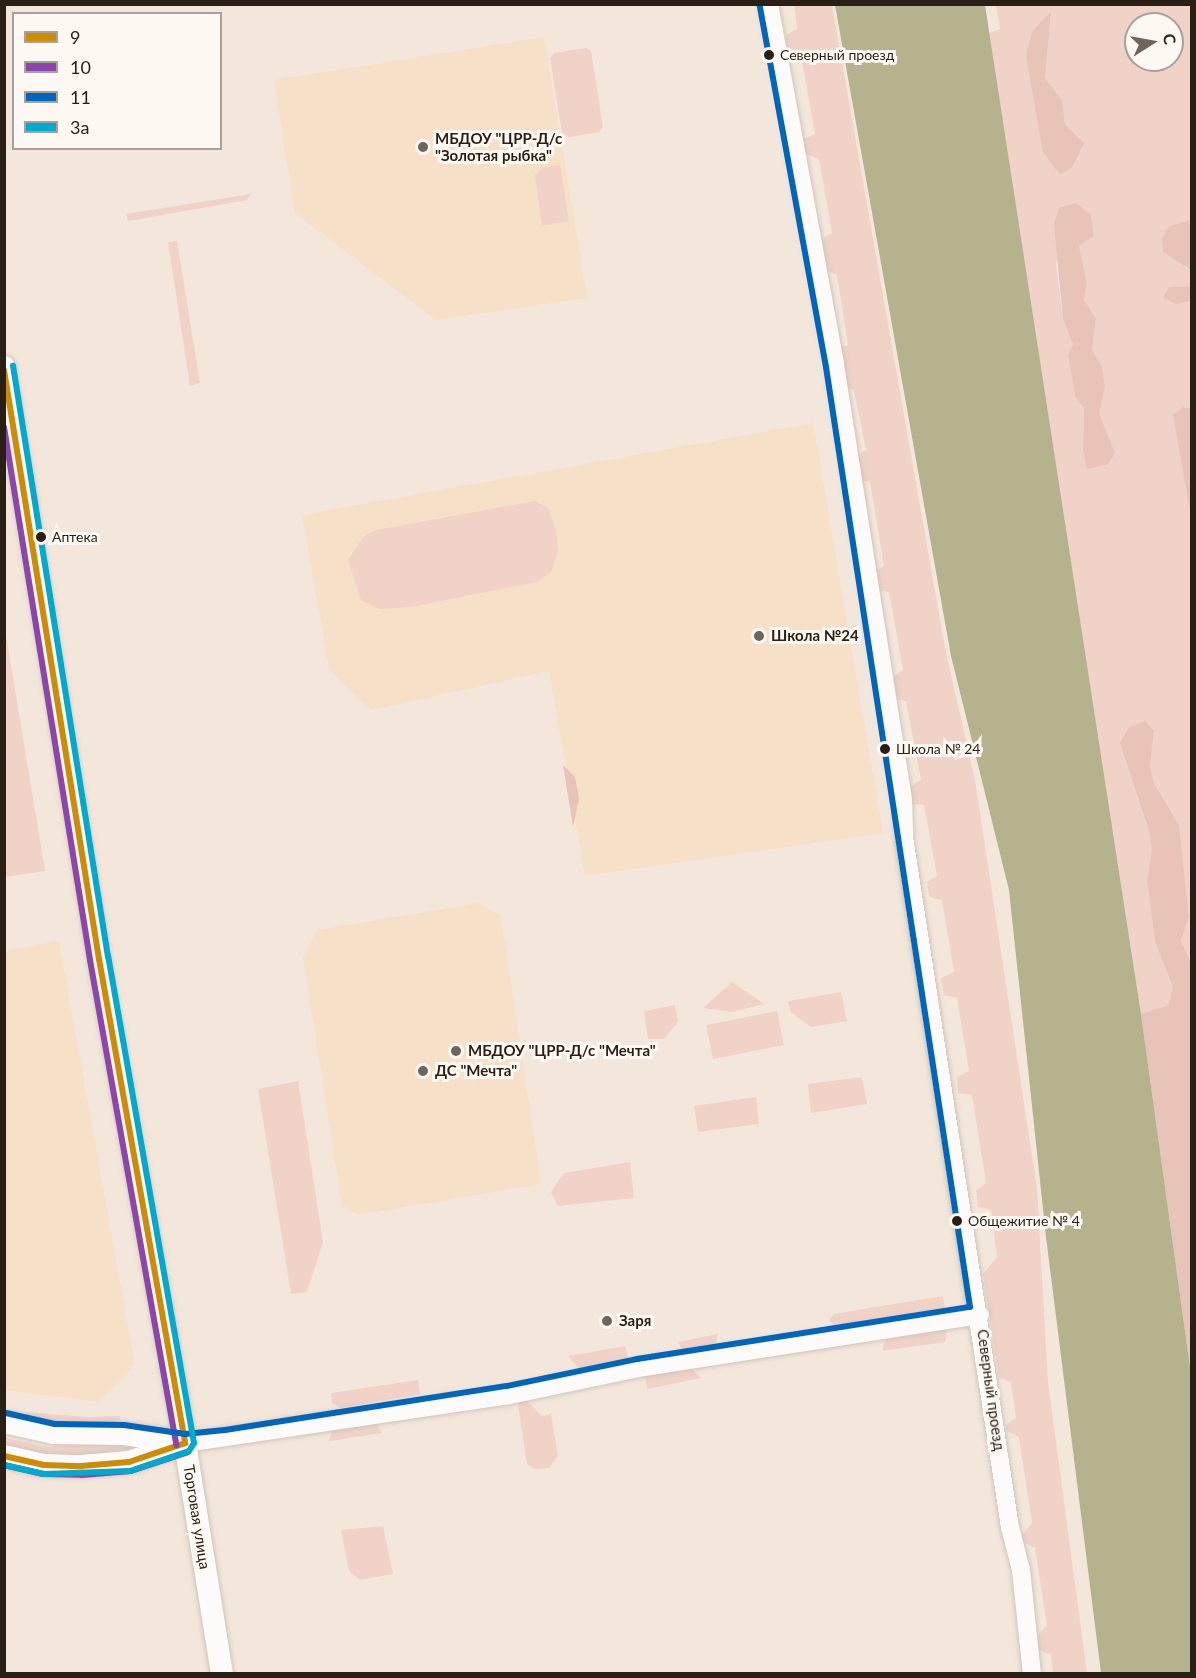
<!DOCTYPE html>
<html>
<head>
<meta charset="utf-8">
<style>
	body { margin:0 }
	#map { position:relative; width:1196px; height:1678px; overflow:hidden; background:#f3e7db; font-family:Lato,sans-serif }
	div>[style] { position:absolute }
	[style*='--x'] { left:calc(var(--x)*1px); top:calc(var(--y)*1px); width:calc(var(--w)*1px); rotate:calc(var(--a)*1deg) }
	.built>* { inset:0; background:#f6e0c7 }
	.green>* { inset:0; background:#f0d2c7 }
	.forest>* { inset:0; background:#e7c3b8 }
	.water>* { inset:0; background:#b5b38d }
	.roads { filter:drop-shadow(0 0 2px #cfc5ba) drop-shadow(0 0 2px #cfc5ba) }
	.minor>* { height:18px; margin:-9px; padding:0 9px; transform-origin:9px; border-radius:9px; background:#fdfbfa }
	.tertiary>* { height:22px; margin:-11px; padding:0 11px; transform-origin:11px; border-radius:11px; background:#fdfbfa }
	.bus-1>* { height:6px; margin:-3px; padding:0 3px; transform-origin:3px; border-radius:3px; background:#ce8b04 }
	.bus-2>* { height:6px; margin:-3px; padding:0 3px; transform-origin:3px; border-radius:3px; background:#8e44ad }
	.bus-3>* { height:6px; margin:-3px; padding:0 3px; transform-origin:3px; border-radius:3px; background:#0065bd }
	.bus-4>* { height:6px; margin:-3px; padding:0 3px; transform-origin:3px; border-radius:3px; background:#00a9ce }
	.dots>* { width:16px; height:16px; translate:-50% -50%; box-sizing:border-box; border:3px solid #fdf8f2; border-radius:50% }
	span { translate:-50% -50%; white-space:nowrap; text-align:center; line-height:1.15; -webkit-text-stroke:6px #fdf8f2; paint-order:stroke }
	.bus-label { font-size:14px; color:#291f15 }
	.left { translate:0 -50%; text-align:left }
	.poi-label { font-size:15px; color:#291f15; font-weight:700 }
	.street-label { font-size:15px; color:#291f15 }
	.frame { position:absolute; inset:0; border:6px solid #291f15; pointer-events:none }
	.legend { position:absolute; left:12px; top:12px; width:210px; height:138px; box-sizing:border-box; background:#fdf8f2; border:2px solid #a8a19a; margin:0; padding:8px 10px; list-style:none; font-size:18px; color:#291f15 }
	.legend li { display:flex; align-items:center; gap:12px; height:30px }
	.legend b { width:30px; border:2px solid #a8a19a }
	.north { position:absolute; left:1124px; top:12px; width:60px; height:60px; box-sizing:border-box; background:#fdf8f2; border:2px solid #a8a19a; border-radius:50%; rotate:79deg; font-size:16px; font-weight:700; line-height:24px; text-align:center; color:#291f15 }
	.north::after { content:''; display:block; margin:auto; width:21px; height:27px; background:#70655a; clip-path:polygon(50% 0,100% 100%,50% 72%,0 100%) }
</style>
</head>
<body>
<div id="map">
	<div class="built">
		<i style="clip-path:polygon(544px 37px,587px 298px,436px 320px,295px 213px,274px 80px)"></i>
		<i style="clip-path:polygon(813px 423px,883px 833px,585px 876px,549px 671px,371px 710px,329px 669px,302px 515px)"></i>
		<i style="clip-path:polygon(478px 903px,501px 916px,541px 1184px,358px 1215px,342px 1205px,303px 957px,318px 930px)"></i>
		<i style="clip-path:polygon(59px 941px,135px 1365px,99px 1402px,5px 1390px,5px 951px)"></i>
	</div>
	<div class="green">
		<i style="clip-path:polygon(794px 5px,832px 5px,945px 648px,975px 780px,1037px 1189px,1048px 1382px,1087px 1673px,1053px 1673px,1051px 1655px,1038px 1649px,1036px 1637px,1047px 1626px,1035px 1548px,1023px 1542px,1022px 1535px,1032px 1523px,1019px 1437px,1007px 1431px,1006px 1425px,1016px 1418px,1011px 1383px,999px 1377px,983px 1274px,997px 1257px,991px 1210px,978px 1207px,976px 1190px,986px 1183px,972px 1095px,958px 1093px,957px 1077px,969px 1071px,957px 998px,944px 995px,941px 978px,954px 972px,942px 900px,929px 897px,927px 882px,937px 876px,924px 805px,911px 804px,909px 787px,921px 780px,906px 701px,896px 699px,892px 677px,903px 670px,889px 592px,877px 590px,874px 572px,884px 566px,870px 482px,857px 480px,855px 458px,866px 450px,854px 390px,844px 388px,837px 349px,848px 345px,837px 275px,826px 270px,821px 240px,832px 233px,819px 159px,806px 154px,804px 139px,815px 134px,802px 61px,788px 57px,786px 35px,797px 29px)"></i>
		<i style="clip-path:polygon(evenodd,996px 5px,1191px 5px,1191px 220px,1169px 226px,1185px 268px,1192px 270px,1191px 286px,1169px 287px,1190px 300px,1192px 327px,1191px 409px,1183px 407px,1173px 415px,1192px 516px,1191px 966px,1181px 941px,1189px 917px,1179px 825px,1154px 783px,1150px 767px,1154px 731px,1120px 743px,1149px 831px,1152px 849px,1147px 880px,1155px 942px,1173px 987px,1170px 1005px,1141px 1014px,989px 33px,1000px 29px,996px 5px,1051px 13px,1045px 78px,1062px 100px,1065px 125px,1026px 56px,1051px 13px,996px 5px,1136px 24px,1172px 24px,1172px 60px,1136px 60px,1136px 24px,996px 5px,1076px 203px,1091px 215px,1094px 236px,1079px 246px,1087px 283px,1084px 300px,1096px 319px,1092px 350px,1102px 366px,1105px 387px,1099px 413px,1115px 453px,1088px 469px,1083px 451px,1084px 407px,1075px 395px,1068px 355px,1073px 344px,1063px 319px,1056px 264px,1076px 203px)"></i>
		<i style="clip-path:polygon(586px 48px,591px 51px,603px 127px,599px 132px,569px 137px,562px 133px,550px 58px,554px 53px)"></i>
		<i style="clip-path:polygon(560px 165px,569px 221px,542px 226px,535px 175px,542px 168px)"></i>
		<i style="clip-path:polygon(251px 194px,247px 200px,128px 221px,126px 214px)"></i>
		<i style="clip-path:polygon(177px 241px,200px 383px,190px 386px,168px 242px)"></i>
		<i style="clip-path:polygon(535px 501px,548px 508px,556px 530px,558px 552px,551px 572px,537px 582px,410px 607px,380px 609px,361px 600px,348px 560px,363px 537px,376px 530px)"></i>
		<i style="clip-path:polygon(4px 623px,45px 871px,5px 877px,4px 877px)"></i>
		<i style="clip-path:polygon(732px 982px,753px 996px,764px 1004px,732px 1012px,703px 1008px)"></i>
		<i style="clip-path:polygon(841px 992px,847px 1021px,811px 1027px,791px 1012px,788px 1001px)"></i>
		<i style="clip-path:polygon(675px 1005px,678px 1022px,664px 1039px,648px 1039px,644px 1011px)"></i>
		<i style="clip-path:polygon(777px 1011px,784px 1045px,713px 1059px,706px 1025px)"></i>
		<i style="clip-path:polygon(862px 1077px,867px 1104px,811px 1113px,808px 1084px)"></i>
		<i style="clip-path:polygon(298px 1081px,323px 1242px,307px 1292px,291px 1294px,258px 1089px)"></i>
		<i style="clip-path:polygon(756px 1097px,759px 1124px,698px 1132px,694px 1106px)"></i>
		<i style="clip-path:polygon(630px 1162px,634px 1198px,558px 1206px,555px 1201px,551px 1192px,564px 1173px)"></i>
		<i style="clip-path:polygon(943px 1296px,945px 1309px,836px 1328px,829px 1320px,834px 1314px)"></i>
		<i style="clip-path:polygon(947px 1328px,945px 1342px,882px 1351px,887px 1337px)"></i>
		<i style="clip-path:polygon(718px 1334px,715px 1349px,684px 1354px,678px 1342px)"></i>
		<i style="clip-path:polygon(625px 1346px,628px 1359px,580px 1369px,568px 1356px)"></i>
		<i style="clip-path:polygon(684px 1369px,692px 1369px,701px 1378px,647px 1389px,645px 1376px)"></i>
		<i style="clip-path:polygon(418px 1380px,420px 1394px,340px 1408px,332px 1403px,331px 1393px)"></i>
		<i style="clip-path:polygon(523px 1397px,542px 1416px,551px 1414px,558px 1456px,549px 1468px,535px 1469px,527px 1464px,518px 1405px)"></i>
		<i style="clip-path:polygon(24px 1412px,86px 1417px,120px 1416px,119px 1423px,54px 1425px)"></i>
		<i style="clip-path:polygon(375px 1421px,382px 1433px,329px 1441px,333px 1427px)"></i>
		<i style="clip-path:polygon(5px 1438px,48px 1447px,147px 1442px,136px 1452px,47px 1457px,5px 1446px)"></i>
		<i style="clip-path:polygon(383px 1526px,393px 1574px,360px 1580px,349px 1571px,341px 1530px)"></i>
	</div>
	<div class="forest">
		<i style="clip-path:polygon(1051px 12px,1045px 78px,1062px 100px,1065px 125px,1084px 143px,1072px 168px,1060px 175px,1043px 152px,1026px 56px,1033px 30px)"></i>
		<i style="clip-path:polygon(1076px 203px,1091px 215px,1094px 236px,1079px 246px,1087px 283px,1084px 300px,1096px 319px,1092px 350px,1102px 366px,1105px 387px,1099px 413px,1115px 453px,1108px 464px,1087px 469px,1083px 451px,1084px 408px,1075px 396px,1068px 355px,1073px 344px,1063px 319px,1054px 224px,1059px 208px)"></i>
		<i style="clip-path:polygon(1191px 220px,1192px 220px,1191px 270px,1163px 252px,1162px 238px,1169px 226px)"></i>
		<i style="clip-path:polygon(1191px 286px,1192px 286px,1191px 327px,1190px 301px,1177px 304px,1163px 298px,1169px 287px)"></i>
		<i style="clip-path:polygon(1183px 407px,1191px 409px,1191px 516px,1173px 415px)"></i>
		<i style="clip-path:polygon(1145px 721px,1154px 731px,1150px 767px,1154px 783px,1179px 825px,1189px 917px,1181px 941px,1192px 966px,1191px 1374px,1141px 1014px,1169px 1005px,1173px 987px,1155px 942px,1147px 880px,1152px 849px,1149px 831px,1120px 743px,1129px 727px)"></i>
		<i style="clip-path:polygon(563px 765px,575px 777px,579px 799px,573px 827px)"></i>
	</div>
	<div class="water">
		<i style="clip-path:polygon(835px 5px,985px 5px,1141px 1014px,1191px 1374px,1191px 1673px,1101px 1673px,1046px 1237px,1009px 890px,951px 656px)"></i>
	</div>
	<div class="roads">
		<div class="minor">
			<i style="--x:769;--y:4;--w:367;--a:79.6"></i>
			<i style="--x:835;--y:365;--w:440;--a:81.1"></i>
			<i style="--x:903;--y:800;--w:37;--a:88"></i>
			<i style="--x:904;--y:837;--w:698;--a:81.27"></i>
			<i style="--x:1010;--y:1527;--w:44;--a:75.7"></i>
			<i style="--x:1021;--y:1570;--w:105;--a:84"></i>
			<i style="--x:185;--y:1443;--w:328;--a:-8.4"></i>
			<i style="--x:509;--y:1395;--w:132;--a:-11.8"></i>
			<i style="--x:638;--y:1368;--w:346;--a:-8.8"></i>
		</div>
		<div class="tertiary">
			<i style="--x:4;--y:367;--w:600;--a:80.88"></i>
			<i style="--x:99;--y:959;--w:492;--a:79.9"></i>
			<i style="--x:185;--y:1443;--w:234;--a:80.9"></i>
			<i style="--x:4;--y:1422;--w:51;--a:12.4"></i>
			<i style="--x:54;--y:1433;--w:70;--a:0.8"></i>
			<i style="--x:124;--y:1434;--w:58;--a:8"></i>
			<i style="--x:4;--y:1456;--w:41;--a:12.7"></i>
			<i style="--x:44;--y:1465;--w:37;--a:2"></i>
			<i style="--x:81;--y:1466;--w:48;--a:-4.8"></i>
			<i style="--x:129;--y:1462;--w:59;--a:-18.7"></i>
		</div>
	</div>
	<div class="bus-1">
		<i style="--x:4;--y:370;--w:597;--a:80.84"></i>
		<i style="--x:99;--y:959;--w:492;--a:79.9"></i>
		<i style="--x:4;--y:1456;--w:41;--a:12.7"></i>
		<i style="--x:44;--y:1465;--w:37;--a:2"></i>
		<i style="--x:81;--y:1466;--w:48;--a:-4.8"></i>
		<i style="--x:129;--y:1462;--w:59;--a:-18.7"></i>
	</div>
	<div class="bus-2">
		<i style="--x:4;--y:427;--w:540;--a:80.83"></i>
		<i style="--x:90;--y:960;--w:493;--a:79.9"></i>
		<i style="--x:4;--y:1465;--w:40;--a:13"></i>
		<i style="--x:43;--y:1474;--w:39;--a:1"></i>
		<i style="--x:82;--y:1475;--w:49;--a:-4.7"></i>
		<i style="--x:131;--y:1471;--w:60;--a:-18.4"></i>
	</div>
	<div class="bus-3">
		<i style="--x:6;--y:1413;--w:50;--a:12.7"></i>
		<i style="--x:55;--y:1424;--w:69;--a:0.8"></i>
		<i style="--x:124;--y:1425;--w:62;--a:8.4"></i>
		<i style="--x:185;--y:1434;--w:40;--a:-5.7"></i>
		<i style="--x:225;--y:1430;--w:285;--a:-8.9"></i>
		<i style="--x:507;--y:1386;--w:133;--a:-11.7"></i>
		<i style="--x:637;--y:1359;--w:337;--a:-8.9"></i>
		<i style="--x:970;--y:1307;--w:951;--a:-98.71"></i>
		<i style="--x:826;--y:367;--w:367;--a:-100.4"></i>
	</div>
	<div class="bus-4">
		<i style="--x:4;--y:1465;--w:41;--a:12.7"></i>
		<i style="--x:44;--y:1474;--w:86;--a:-2"></i>
		<i style="--x:130;--y:1471;--w:62;--a:-18.7"></i>
		<i style="--x:189;--y:1451;--w:9;--a:-58"></i>
		<i style="--x:194;--y:1443;--w:494;--a:-100"></i>
		<i style="--x:108;--y:957;--w:599;--a:-99.13"></i>
	</div>
	<div class="dots">
		<i style="left:769px;top:55px;background:#291f15"></i>
		<i style="left:423px;top:147px;background:#70655a"></i>
		<i style="left:41px;top:537px;background:#291f15"></i>
		<i style="left:759px;top:636px;background:#70655a"></i>
		<i style="left:885px;top:749px;background:#291f15"></i>
		<i style="left:456px;top:1051px;background:#70655a"></i>
		<i style="left:423px;top:1071px;background:#70655a"></i>
		<i style="left:957px;top:1221px;background:#291f15"></i>
		<i style="left:607px;top:1321px;background:#70655a"></i>
	</div>
	<div class="bus-label">
		<span class="left" style="left:780px;top:55px">Северный проезд</span>
		<span class="left" style="left:52px;top:537px">Аптека</span>
		<span class="left" style="left:896px;top:749px">Школа № 24</span>
		<span class="left" style="left:968px;top:1221px">Общежитие № 4</span>
	</div>
	<div class="poi-label">
		<span class="left" style="left:435px;top:147px">МБДОУ "ЦРР-Д/с<br>"Золотая рыбка"</span>
		<span class="left" style="left:771px;top:636px">Школа №24</span>
		<span class="left" style="left:468px;top:1051px">МБДОУ "ЦРР-Д/с "Мечта"</span>
		<span class="left" style="left:435px;top:1071px">ДС "Мечта"</span>
		<span class="left" style="left:619px;top:1321px">Заря</span>
	</div>
	<div class="street-label">
		<span style="left:991px;top:1390px;rotate:82deg">Северный проезд</span>
		<span style="left:197px;top:1517px;rotate:81deg">Торговая улица</span>
	</div>
	<div class="frame"></div>
	<ul class="legend">
	<li><b style="height:8px;background:#ce8b04"></b>9</li>
	<li><b style="height:8px;background:#8e44ad"></b>10</li>
	<li><b style="height:8px;background:#0065bd"></b>11</li>
	<li><b style="height:8px;background:#00a9ce"></b>3а</li>
	</ul>
	<div class="north">С</div>
</div>
</body>
</html>
